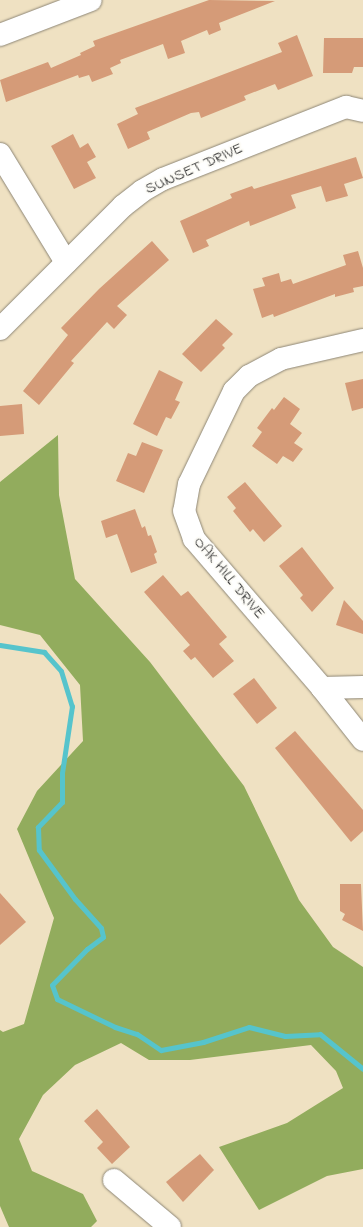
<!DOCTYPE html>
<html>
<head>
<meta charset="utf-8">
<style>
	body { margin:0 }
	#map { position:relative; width:363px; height:1227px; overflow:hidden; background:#efe1c2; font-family:"Indie Flower",sans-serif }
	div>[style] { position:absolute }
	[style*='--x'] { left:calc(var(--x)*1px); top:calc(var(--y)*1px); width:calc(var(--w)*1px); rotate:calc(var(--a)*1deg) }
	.forest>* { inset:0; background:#92ac5d }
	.stream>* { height:5px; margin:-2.5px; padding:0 2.5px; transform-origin:2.5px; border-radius:2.5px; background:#56c4cc }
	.building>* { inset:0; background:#d59b78 }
	.roads { filter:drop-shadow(0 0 1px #8d8676) drop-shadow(0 0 1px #8d8676) }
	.minor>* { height:22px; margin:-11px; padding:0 11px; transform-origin:11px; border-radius:11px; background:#fff }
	span { translate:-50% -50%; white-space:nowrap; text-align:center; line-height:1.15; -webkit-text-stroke:4px #fdfcf7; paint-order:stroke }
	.street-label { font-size:16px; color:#2b2b2b }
</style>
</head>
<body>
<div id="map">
	<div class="forest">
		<i style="clip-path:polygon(58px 435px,59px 495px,75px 579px,150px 662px,244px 786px,299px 900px,333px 947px,363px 967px,363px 1169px,327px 1176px,259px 1210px,219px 1147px,287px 1123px,343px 1088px,336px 1071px,311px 1045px,190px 1060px,149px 1060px,121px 1043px,75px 1065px,43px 1095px,19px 1139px,32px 1171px,83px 1194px,97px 1221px,91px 1227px,9px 1227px,0 1206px,0 1030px,3px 1032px,24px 1024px,54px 918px,17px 829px,37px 791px,83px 741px,80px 685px,40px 635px,0 625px,0 482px)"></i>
	</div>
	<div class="stream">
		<i style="--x:0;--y:645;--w:45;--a:9"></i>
		<i style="--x:44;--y:652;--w:25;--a:48"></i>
		<i style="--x:61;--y:671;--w:37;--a:73"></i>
		<i style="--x:72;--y:706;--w:68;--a:98.5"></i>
		<i style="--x:62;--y:773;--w:29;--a:90"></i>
		<i style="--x:62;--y:802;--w:35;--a:134"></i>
		<i style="--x:38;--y:827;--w:23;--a:88"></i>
		<i style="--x:39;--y:850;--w:61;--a:53.7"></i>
		<i style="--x:75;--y:899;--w:39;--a:48"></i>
		<i style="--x:101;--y:928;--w:9;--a:77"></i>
		<i style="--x:103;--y:937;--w:20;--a:143"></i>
		<i style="--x:87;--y:949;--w:50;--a:134.2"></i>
		<i style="--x:52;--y:985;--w:15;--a:70"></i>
		<i style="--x:57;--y:999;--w:64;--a:25.8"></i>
		<i style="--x:115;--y:1027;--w:23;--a:18"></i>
		<i style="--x:137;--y:1034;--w:29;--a:34"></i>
		<i style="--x:161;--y:1050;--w:43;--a:-10.8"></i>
		<i style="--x:203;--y:1042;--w:48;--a:-18.1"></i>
		<i style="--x:249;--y:1027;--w:37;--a:14"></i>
		<i style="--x:285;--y:1036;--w:35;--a:-3"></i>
		<i style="--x:320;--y:1034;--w:55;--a:39.1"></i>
	</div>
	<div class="building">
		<i style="clip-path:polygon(209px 0,275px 1px,219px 23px,221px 30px,209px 35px,207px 30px,181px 41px,185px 53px,168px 59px,163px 44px,120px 60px,121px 63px,110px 68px,113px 74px,92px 82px,89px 75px,79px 78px,78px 75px,6px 102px,0 80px,48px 62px,51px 68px,81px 55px,80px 53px,95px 46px,93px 41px)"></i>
		<i style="clip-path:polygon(297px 35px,313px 76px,278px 90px,275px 84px,244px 96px,246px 100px,201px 118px,199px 112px,191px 113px,147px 132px,150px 139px,128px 149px,117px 124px,138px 114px,135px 108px,282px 52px,278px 43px)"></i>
		<i style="clip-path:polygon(324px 38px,363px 38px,363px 67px,354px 67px,352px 73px,323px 73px)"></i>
		<i style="clip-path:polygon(73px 134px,80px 148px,88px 143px,96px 157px,87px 162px,96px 178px,74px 189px,51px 146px)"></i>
		<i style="clip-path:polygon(356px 157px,363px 178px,344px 184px,348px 196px,326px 202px,321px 186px,291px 195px,296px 208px,250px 226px,249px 221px,206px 240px,209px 246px,193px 253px,180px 221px,232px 198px,230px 194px,252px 186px,254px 189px)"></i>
		<i style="clip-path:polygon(152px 241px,169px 260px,117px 306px,127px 315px,114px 329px,107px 322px,71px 361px,74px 363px,39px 405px,23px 391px,68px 335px,61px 328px,99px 289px)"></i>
		<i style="clip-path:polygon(358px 251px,363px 268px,363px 286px,353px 288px,354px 292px,335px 297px,335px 294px,274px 317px,273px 314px,262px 318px,253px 289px,265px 286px,262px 278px,279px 273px,281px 282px,291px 279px,293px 284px,346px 265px,343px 255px)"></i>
		<i style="clip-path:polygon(216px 319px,233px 334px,222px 345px,225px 348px,201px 372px,182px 354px)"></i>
		<i style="clip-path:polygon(159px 370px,183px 382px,175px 400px,180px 402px,171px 419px,166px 417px,157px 436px,133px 424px)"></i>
		<i style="clip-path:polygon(363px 379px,363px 408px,352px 411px,345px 383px)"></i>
		<i style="clip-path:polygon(284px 397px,300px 409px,290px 424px,302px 433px,294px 443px,303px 449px,293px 462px,283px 456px,277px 464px,252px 446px,262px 432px,257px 428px,272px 408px,274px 410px)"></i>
		<i style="clip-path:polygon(22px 404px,24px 434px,0 436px,0 406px)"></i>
		<i style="clip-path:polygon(142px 442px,163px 450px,144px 493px,116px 481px,128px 453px,136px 456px)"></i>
		<i style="clip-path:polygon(245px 482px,282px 526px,264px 542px,253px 529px,250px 532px,233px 511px,236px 508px,227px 497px)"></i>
		<i style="clip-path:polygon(135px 509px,142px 528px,145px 526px,148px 536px,151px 535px,157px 552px,154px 554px,157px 563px,131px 573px,117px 534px,106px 538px,101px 521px)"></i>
		<i style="clip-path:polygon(302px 547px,334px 588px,312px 612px,300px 598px,303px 595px,279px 566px)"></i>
		<i style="clip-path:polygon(163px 575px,181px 596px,188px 591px,227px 637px,219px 644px,234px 661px,213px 678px,195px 657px,191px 660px,183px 651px,190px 645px,144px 592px)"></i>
		<i style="clip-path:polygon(344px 600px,363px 621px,363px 634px,336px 625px)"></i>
		<i style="clip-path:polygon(254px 678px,277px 708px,257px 724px,233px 694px)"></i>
		<i style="clip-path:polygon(295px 731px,363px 810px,363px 831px,351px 842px,275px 748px)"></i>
		<i style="clip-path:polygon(340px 884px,361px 884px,363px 931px,342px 920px,345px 914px,340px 911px)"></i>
		<i style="clip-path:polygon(0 893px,26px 922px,0 945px)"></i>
		<i style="clip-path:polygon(97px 1109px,130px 1147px,112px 1164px,97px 1148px,103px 1142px,84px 1121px)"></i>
		<i style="clip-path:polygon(200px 1154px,214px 1170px,183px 1202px,166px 1182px)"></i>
	</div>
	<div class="roads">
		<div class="minor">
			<i style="--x:0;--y:35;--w:97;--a:-21"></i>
			<i style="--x:0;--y:154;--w:127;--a:58.6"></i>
			<i style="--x:0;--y:329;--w:174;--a:-45"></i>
			<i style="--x:123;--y:206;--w:24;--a:-38"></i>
			<i style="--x:142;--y:191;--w:24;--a:-30"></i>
			<i style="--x:163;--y:179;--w:197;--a:-21.5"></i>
			<i style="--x:346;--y:107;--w:17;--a:13"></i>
			<i style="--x:363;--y:340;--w:84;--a:167"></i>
			<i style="--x:281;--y:359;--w:36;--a:152"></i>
			<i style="--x:249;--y:376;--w:21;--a:135"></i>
			<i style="--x:234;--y:391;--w:103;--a:115.8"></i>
			<i style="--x:189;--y:484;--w:27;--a:100"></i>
			<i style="--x:184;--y:511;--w:30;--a:70"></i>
			<i style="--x:194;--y:539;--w:196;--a:49.3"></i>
			<i style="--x:322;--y:688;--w:66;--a:51.7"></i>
			<i style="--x:322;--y:688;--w:41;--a:-1.4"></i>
			<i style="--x:114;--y:1180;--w:73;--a:40"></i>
		</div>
	</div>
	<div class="street-label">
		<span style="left:194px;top:169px;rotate:-24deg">SUNSET DRIVE</span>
		<span style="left:229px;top:578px;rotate:50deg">OAK HILL DRIVE</span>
	</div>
</div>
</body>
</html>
